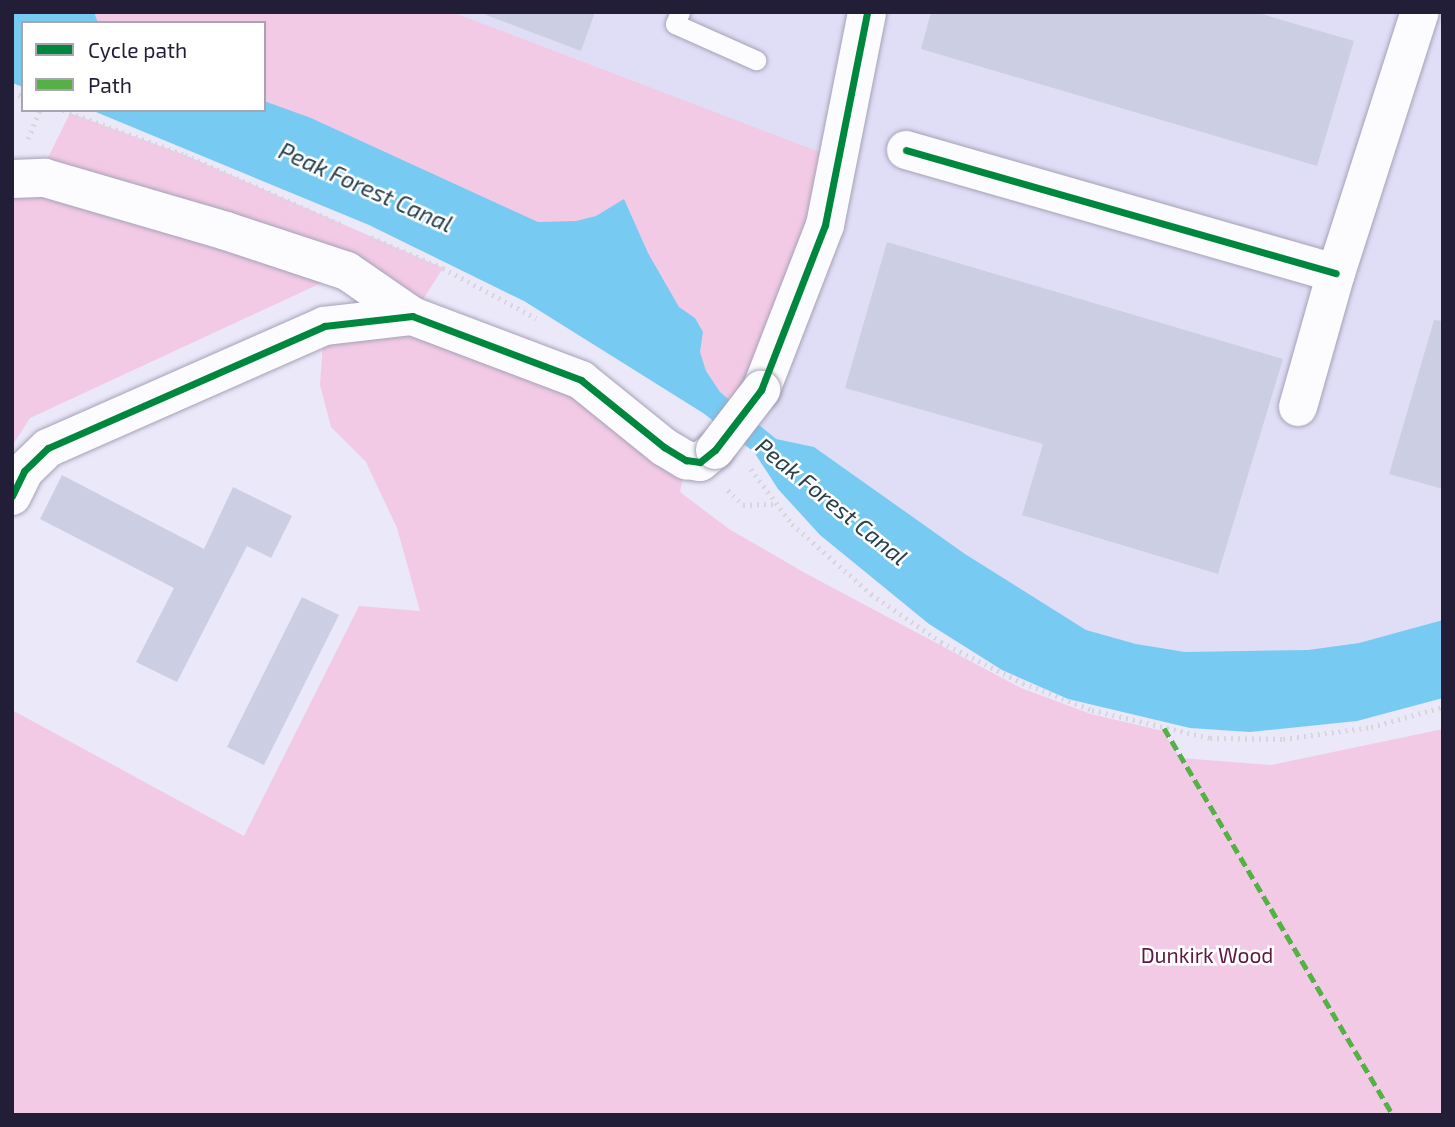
<!DOCTYPE html>
<html>
<head>
<meta charset="utf-8">
<style>
	body { margin:0 }
	#map { position:relative; width:1455px; height:1127px; overflow:hidden; background:#eae8f9; font-family:"Exo 2",sans-serif }
	div>[style] { position:absolute }
	[style*='--x'] { left:calc(var(--x)*1px); top:calc(var(--y)*1px); width:calc(var(--w)*1px); rotate:calc(var(--a)*1deg) }
	.built>* { inset:0; background:#e0def7 }
	.green>* { inset:0; background:#f3cae5 }
	.water>* { inset:0; background:#77cbf3 }
	.building>* { inset:0; background:#cccfe3 }
	.path>* { height:4.5px; margin-top:-2.25px; transform-origin:0; background:repeating-linear-gradient(90deg,#d6d6db 0 2px,transparent 0 7px) }
	.roads { filter:drop-shadow(0 0 2px #a5a2b6) drop-shadow(0 0 2px #a5a2b6) }
	.lane>* { height:19px; margin:-9.5px; padding:0 9.5px; transform-origin:9.5px; border-radius:9.5px; background:#fcfcfe }
	.street>* { height:38px; margin:-19px; padding:0 19px; transform-origin:19px; border-radius:19px; background:#fcfcfe }
	.bridges { filter:drop-shadow(0 0 2px #a5a2b6) drop-shadow(0 0 2px #a5a2b6) }
	.street-bridge>* { height:38px; margin:-19px; padding:0 19px; transform-origin:19px; border-radius:19px; background:#fcfcfe }
	.quiet>* { height:5px; margin-top:-2.5px; transform-origin:0; background:repeating-linear-gradient(90deg,#55b146 0 10px,transparent 0 15px) }
	.cycleway>* { height:7px; margin:-3.5px; padding:0 3.5px; transform-origin:3.5px; border-radius:3.5px; background:#00873e }
	span { translate:-50% -50%; white-space:nowrap; text-align:center; line-height:1.15; -webkit-text-stroke:5px #fff; paint-order:stroke }
	.park-label { font-size:21px; color:#601741 }
	.water-label { font-size:23px; color:#27404c; font-style:italic }
	.frame { position:absolute; inset:0; border:14px solid #221e38; pointer-events:none }
	.legend { position:absolute; left:21px; top:21px; width:245px; height:91px; box-sizing:border-box; background:#fff; border:2px solid #a7a5af; margin:0; padding:9px 12px; list-style:none; font-size:21px; color:#221e38 }
	.legend li { display:flex; align-items:center; gap:14px; height:35px }
	.legend b { width:35px; border:2px solid #a7a5af }
</style>
</head>
<body>
<div id="map">
	<div class="built">
		<i style="clip-path:polygon(12px 12px,1443px 12px,1443px 656px,1198px 690px,839px 504px,264px 110px,264px 23px,23px 23px)"></i>
	</div>
	<div class="green">
		<i style="clip-path:polygon(12px 12px,452px 12px,838px 159px,735px 424px,264px 110px,264px 23px,23px 23px)"></i>
		<i style="clip-path:polygon(70px 113px,185px 155px,443px 268px,413px 315px,581px 380px,686px 460px,680px 492px,729px 529px,805px 573px,1021px 688px,1091px 714px,1163px 731px,1180px 758px,1271px 765px,1443px 729px,1443px 1115px,12px 1115px,12px 710px,244px 836px,359px 606px,420px 611px,397px 528px,366px 462px,331px 427px,320px 385px,324px 326px,411px 316px,347px 271px,30px 418px,12px 446px,12px 191px,43px 168px)"></i>
	</div>
	<div class="water">
		<i style="clip-path:polygon(12px 12px,94px 12px,98px 23px,23px 23px,23px 87px,12px 83px)"></i>
		<i style="clip-path:polygon(264px 101px,311px 118px,538px 222px,576px 221px,596px 216px,624px 199px,648px 253px,679px 307px,695px 318px,703px 332px,700px 352px,706px 371px,720px 392px,776px 439px,814px 447px,965px 554px,1086px 630px,1136px 644px,1185px 652px,1308px 650px,1359px 643px,1443px 620px,1443px 698px,1357px 721px,1250px 732px,1190px 728px,1068px 699px,1002px 670px,929px 624px,820px 535px,778px 489px,754px 452px,703px 413px,524px 301px,369px 225px,91px 110px,264px 110px)"></i>
	</div>
	<div class="building">
		<i style="clip-path:polygon(486px 12px,595px 12px,581px 51px,486px 15px)"></i>
		<i style="clip-path:polygon(931px 12px,1255px 12px,1354px 41px,1317px 166px,921px 49px)"></i>
		<i style="clip-path:polygon(887px 242px,1283px 359px,1218px 574px,1022px 515px,1043px 444px,845px 388px)"></i>
		<i style="clip-path:polygon(1434px 320px,1443px 321px,1443px 489px,1389px 474px)"></i>
		<i style="clip-path:polygon(62px 475px,204px 549px,233px 487px,292px 516px,271px 558px,247px 546px,177px 682px,136px 662px,174px 588px,40px 519px)"></i>
		<i style="clip-path:polygon(302px 597px,339px 615px,264px 765px,227px 747px)"></i>
	</div>
	<div class="path">
		<i style="--x:12;--y:93;--w:11;--a:15"></i>
		<i style="--x:63;--y:110;--w:130;--a:20.2"></i>
		<i style="--x:185;--y:155;--w:170;--a:24"></i>
		<i style="--x:28;--y:139;--w:31;--a:-68"></i>
		<i style="--x:371;--y:237;--w:78;--a:23.3"></i>
		<i style="--x:443;--y:268;--w:106;--a:28.3"></i>
		<i style="--x:751;--y:469;--w:69;--a:53.3"></i>
		<i style="--x:792;--y:524;--w:106;--a:41.5"></i>
		<i style="--x:871;--y:594;--w:85;--a:34.4"></i>
		<i style="--x:941;--y:642;--w:92;--a:26.6"></i>
		<i style="--x:1023;--y:683;--w:74;--a:21.4"></i>
		<i style="--x:1092;--y:710;--w:121;--a:13.3"></i>
		<i style="--x:1210;--y:738;--w:73;--a:0.8"></i>
		<i style="--x:1283;--y:739;--w:89;--a:-7.8"></i>
		<i style="--x:1371;--y:727;--w:75;--a:-15.5"></i>
		<i style="--x:728;--y:490;--w:21;--a:45"></i>
		<i style="--x:743;--y:505;--w:34;--a:-2"></i>
	</div>
	<div class="roads">
		<div class="lane">
			<i style="--x:680;--y:12;--w:13;--a:113"></i>
			<i style="--x:675;--y:24;--w:89;--a:24"></i>
		</div>
		<div class="street">
			<i style="--x:906;--y:150;--w:447;--a:16"></i>
			<i style="--x:12;--y:179;--w:33;--a:-2"></i>
			<i style="--x:45;--y:178;--w:189;--a:16.3"></i>
			<i style="--x:226;--y:231;--w:127;--a:18.3"></i>
			<i style="--x:347;--y:271;--w:79;--a:34.7"></i>
			<i style="--x:761;--y:390;--w:177;--a:-68.8"></i>
			<i style="--x:825;--y:225;--w:217;--a:-78.8"></i>
			<i style="--x:1298;--y:407;--w:139;--a:-74.2"></i>
			<i style="--x:1336;--y:273;--w:274;--a:-72.2"></i>
			<i style="--x:12;--y:496;--w:28;--a:-64"></i>
			<i style="--x:24;--y:471;--w:33;--a:-44"></i>
			<i style="--x:48;--y:448;--w:302;--a:-23.8"></i>
			<i style="--x:324;--y:326;--w:89;--a:-6.5"></i>
			<i style="--x:412;--y:316;--w:181;--a:20.7"></i>
			<i style="--x:581;--y:380;--w:107;--a:38.9"></i>
			<i style="--x:664;--y:447;--w:26;--a:31"></i>
			<i style="--x:686;--y:460;--w:14;--a:8"></i>
			<i style="--x:700;--y:462;--w:19;--a:-39"></i>
		</div>
	</div>
	<div class="bridges">
		<div class="street-bridge">
			<i style="--x:715;--y:450;--w:76;--a:-52.5"></i>
		</div>
	</div>
	<div class="quiet">
		<i style="--x:1164;--y:728;--w:450;--a:59.4"></i>
	</div>
	<div class="cycleway">
		<i style="--x:906;--y:150;--w:447;--a:16"></i>
		<i style="--x:12;--y:496;--w:28;--a:-64"></i>
		<i style="--x:24;--y:471;--w:33;--a:-44"></i>
		<i style="--x:48;--y:448;--w:302;--a:-23.8"></i>
		<i style="--x:324;--y:326;--w:89;--a:-6.5"></i>
		<i style="--x:412;--y:316;--w:181;--a:20.7"></i>
		<i style="--x:581;--y:380;--w:107;--a:38.9"></i>
		<i style="--x:664;--y:447;--w:26;--a:31"></i>
		<i style="--x:686;--y:460;--w:14;--a:8"></i>
		<i style="--x:700;--y:462;--w:19;--a:-39"></i>
		<i style="--x:715;--y:450;--w:76;--a:-52.5"></i>
		<i style="--x:761;--y:390;--w:177;--a:-68.8"></i>
		<i style="--x:825;--y:225;--w:217;--a:-78.8"></i>
	</div>
	<div class="park-label">
		<span style="left:1207px;top:955px">Dunkirk Wood</span>
	</div>
	<div class="water-label">
		<span style="left:366px;top:187px;rotate:24deg">Peak Forest Canal</span>
		<span style="left:832px;top:501px;rotate:39deg">Peak Forest Canal</span>
	</div>
	<div class="frame"></div>
	<ul class="legend">
	<li><b style="height:9px;background:#00873e"></b>Cycle path</li>
	<li><b style="height:9px;background:#55b146"></b>Path</li>
	</ul>
</div>
</body>
</html>
